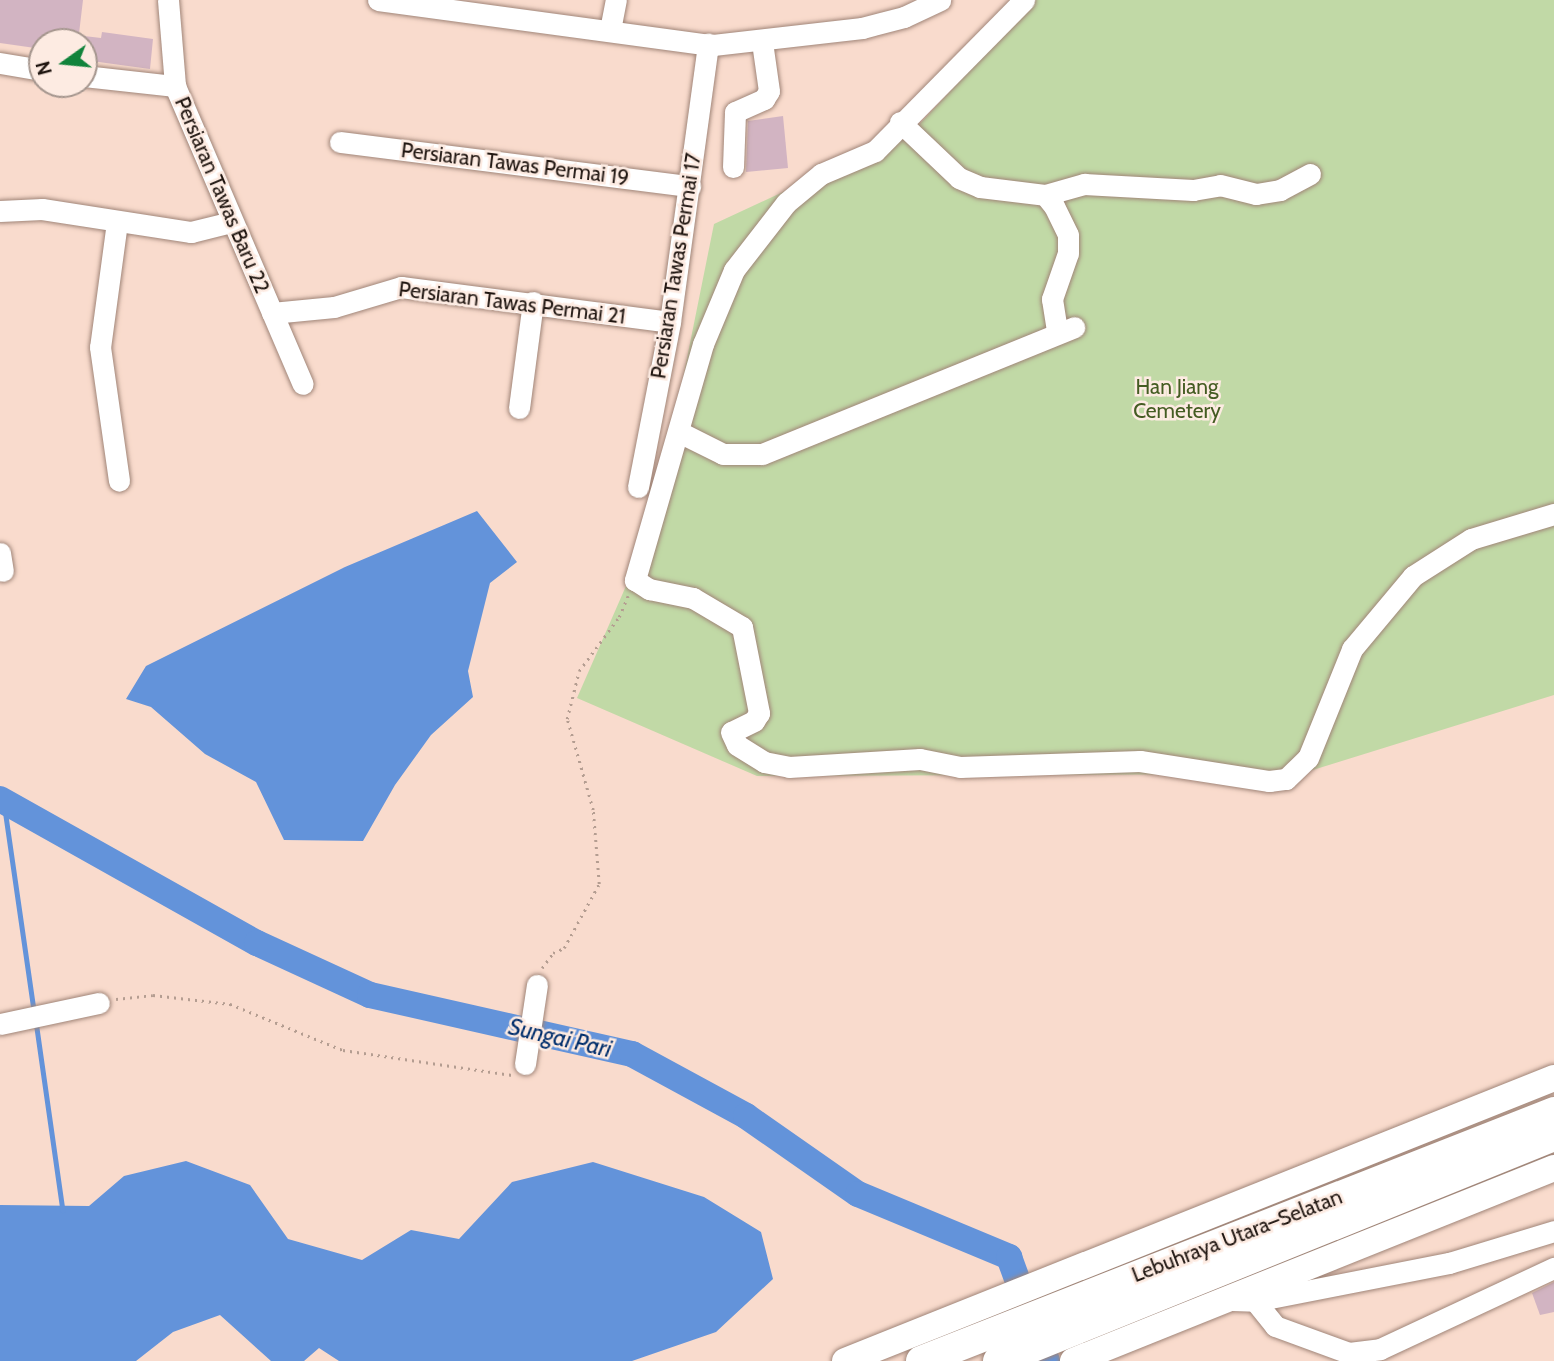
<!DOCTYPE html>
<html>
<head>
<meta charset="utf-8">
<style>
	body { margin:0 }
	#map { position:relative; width:1554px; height:1361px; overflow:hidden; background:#f9dbcd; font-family:Cabin,sans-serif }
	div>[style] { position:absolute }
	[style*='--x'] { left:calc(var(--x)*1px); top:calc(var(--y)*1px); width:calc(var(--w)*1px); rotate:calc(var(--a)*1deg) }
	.green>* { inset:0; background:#c1d9a6 }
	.water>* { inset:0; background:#6393da }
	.stream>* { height:4.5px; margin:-2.25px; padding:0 2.25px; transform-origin:2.25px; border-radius:2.25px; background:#6393da }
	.river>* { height:26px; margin:-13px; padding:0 13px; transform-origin:13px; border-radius:13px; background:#6393da }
	.building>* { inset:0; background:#d2b4c2 }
	.path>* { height:2.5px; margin-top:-1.25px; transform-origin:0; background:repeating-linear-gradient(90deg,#b49d91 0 2px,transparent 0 7px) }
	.roads { filter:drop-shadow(0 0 2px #a08578) drop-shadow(0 0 2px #a08578) }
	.minor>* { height:21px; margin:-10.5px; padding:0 10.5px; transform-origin:10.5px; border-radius:10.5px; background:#fff }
	.major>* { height:26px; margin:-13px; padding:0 13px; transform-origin:13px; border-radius:13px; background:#fff }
	.highway>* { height:30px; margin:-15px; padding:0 15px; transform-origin:15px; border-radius:15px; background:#fff }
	span { translate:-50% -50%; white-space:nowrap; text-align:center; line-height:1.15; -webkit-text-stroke:5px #fdebe2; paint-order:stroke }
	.street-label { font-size:21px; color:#201611 }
	.park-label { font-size:21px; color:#445c22 }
	.water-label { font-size:23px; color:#002e6c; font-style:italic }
	.north { position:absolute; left:28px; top:28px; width:70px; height:70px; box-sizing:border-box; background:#fdebe2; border:2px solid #a5968e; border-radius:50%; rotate:255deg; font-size:19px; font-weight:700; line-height:28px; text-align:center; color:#201611 }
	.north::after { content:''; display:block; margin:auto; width:24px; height:32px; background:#11833b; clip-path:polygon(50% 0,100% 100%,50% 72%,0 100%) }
</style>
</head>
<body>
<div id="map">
	<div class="green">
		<i style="clip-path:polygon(1036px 0,1554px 0,1554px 695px,1300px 774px,757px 776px,577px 698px,654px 522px,714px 224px,912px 132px)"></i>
	</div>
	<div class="water">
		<i style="clip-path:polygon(477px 511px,517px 562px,490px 583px,468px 671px,473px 697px,431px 735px,395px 785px,363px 841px,284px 840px,256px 782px,205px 754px,151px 707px,126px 699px,146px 666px,345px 567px)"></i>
		<i style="clip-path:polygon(186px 1161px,250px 1185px,288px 1239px,362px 1260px,411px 1230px,459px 1239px,512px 1182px,593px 1162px,704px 1197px,761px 1232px,773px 1279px,716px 1332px,632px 1361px,339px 1361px,319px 1348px,304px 1361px,271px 1361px,220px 1315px,173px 1332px,136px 1361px,0 1361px,0 1205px,89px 1206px,124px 1176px)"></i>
	</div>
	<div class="stream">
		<i style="--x:4;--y:802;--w:209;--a:81.8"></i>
		<i style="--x:36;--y:1021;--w:191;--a:81.9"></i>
	</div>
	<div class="river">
		<i style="--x:0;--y:799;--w:295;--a:29.3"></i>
		<i style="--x:257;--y:943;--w:124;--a:24.7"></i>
		<i style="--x:370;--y:995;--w:269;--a:12.7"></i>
		<i style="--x:632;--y:1054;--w:130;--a:28.5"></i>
		<i style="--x:746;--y:1116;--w:136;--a:34.9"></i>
		<i style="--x:858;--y:1194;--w:164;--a:22.6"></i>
		<i style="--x:1009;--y:1257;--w:111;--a:69.9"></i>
	</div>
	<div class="building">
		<i style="clip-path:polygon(0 0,83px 0,78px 42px,42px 42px,42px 49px,0 43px)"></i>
		<i style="clip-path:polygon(102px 32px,153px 39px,150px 69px,84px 60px,84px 36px,101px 38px)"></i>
		<i style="clip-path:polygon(783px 116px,788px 168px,746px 172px,748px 121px)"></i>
		<i style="clip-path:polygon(1554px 1282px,1554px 1312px,1540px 1315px,1532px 1293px)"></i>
	</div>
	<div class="path">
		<i style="--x:542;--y:968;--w:19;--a:-54"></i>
		<i style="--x:553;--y:953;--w:12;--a:-24"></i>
		<i style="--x:564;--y:948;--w:73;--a:-61.3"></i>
		<i style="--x:599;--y:884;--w:74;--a:-94.6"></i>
		<i style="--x:593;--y:810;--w:95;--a:-105.9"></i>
		<i style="--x:567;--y:719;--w:49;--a:-76"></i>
		<i style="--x:579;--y:671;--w:67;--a:-53.5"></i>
		<i style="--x:619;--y:617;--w:23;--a:-67"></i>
		<i style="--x:116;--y:999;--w:37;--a:-6"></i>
		<i style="--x:153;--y:995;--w:78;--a:6.7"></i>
		<i style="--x:230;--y:1004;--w:122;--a:22.2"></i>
		<i style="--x:343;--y:1050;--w:172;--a:8.4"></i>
	</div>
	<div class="roads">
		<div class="minor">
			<i style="--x:168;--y:0;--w:86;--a:85.3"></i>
			<i style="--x:175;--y:86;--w:324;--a:66.8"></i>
			<i style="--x:378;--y:0;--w:338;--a:7.7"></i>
			<i style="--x:713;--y:45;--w:150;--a:-6.5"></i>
			<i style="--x:862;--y:28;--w:43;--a:-14.7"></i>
			<i style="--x:904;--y:17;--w:40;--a:-25"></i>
			<i style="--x:1024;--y:0;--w:212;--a:134.6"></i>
			<i style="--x:875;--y:151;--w:59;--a:156.9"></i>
			<i style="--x:821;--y:174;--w:45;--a:140.4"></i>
			<i style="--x:786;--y:203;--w:85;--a:127.8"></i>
			<i style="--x:734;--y:270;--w:80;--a:112.7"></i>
			<i style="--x:703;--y:344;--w:246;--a:106.1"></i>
			<i style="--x:635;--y:580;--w:17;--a:33"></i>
			<i style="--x:649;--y:589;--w:45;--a:11.6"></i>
			<i style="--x:693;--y:598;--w:57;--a:30.6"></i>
			<i style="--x:742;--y:627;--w:88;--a:78.8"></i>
			<i style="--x:759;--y:713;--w:9;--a:122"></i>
			<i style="--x:754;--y:721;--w:25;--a:154"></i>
			<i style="--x:731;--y:732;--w:14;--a:65"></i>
			<i style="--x:737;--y:745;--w:32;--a:32"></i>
			<i style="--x:764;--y:762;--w:25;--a:11"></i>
			<i style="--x:789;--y:767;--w:131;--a:-3.5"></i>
			<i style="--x:920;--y:759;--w:41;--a:11.3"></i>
			<i style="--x:960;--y:767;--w:180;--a:-1.9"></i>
			<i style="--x:1140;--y:761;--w:131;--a:8.8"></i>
			<i style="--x:1269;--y:781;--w:17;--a:-7"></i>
			<i style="--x:1286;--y:779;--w:30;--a:-44"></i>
			<i style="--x:1308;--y:758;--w:118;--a:-68"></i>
			<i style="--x:1352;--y:649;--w:95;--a:-50.1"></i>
			<i style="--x:1413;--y:576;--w:69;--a:-32.5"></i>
			<i style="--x:1471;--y:539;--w:87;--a:-16.8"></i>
			<i style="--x:610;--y:30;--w:31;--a:-79"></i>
			<i style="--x:0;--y:63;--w:43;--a:9.5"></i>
			<i style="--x:84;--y:76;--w:92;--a:6.3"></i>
			<i style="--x:900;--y:122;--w:81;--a:43.5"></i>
			<i style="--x:959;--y:178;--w:23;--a:23"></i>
			<i style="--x:980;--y:187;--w:65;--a:7"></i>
			<i style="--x:1045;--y:195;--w:14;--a:51"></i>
			<i style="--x:1054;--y:206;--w:32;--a:64"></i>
			<i style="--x:1068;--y:235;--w:18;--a:90"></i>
			<i style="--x:1068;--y:253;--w:49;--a:109.2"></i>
			<i style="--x:1052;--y:299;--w:31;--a:81"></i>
			<i style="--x:340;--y:142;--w:353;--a:7.2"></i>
			<i style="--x:733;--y:167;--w:55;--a:-87.9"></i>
			<i style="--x:735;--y:112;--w:32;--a:-24"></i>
			<i style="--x:764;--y:99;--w:9;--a:-58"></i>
			<i style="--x:769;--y:91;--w:49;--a:-98.1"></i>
			<i style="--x:1045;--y:195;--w:41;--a:-15.8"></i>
			<i style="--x:1084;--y:184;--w:109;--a:3.2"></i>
			<i style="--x:1193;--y:190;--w:27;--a:-10"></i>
			<i style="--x:1220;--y:185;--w:37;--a:14"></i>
			<i style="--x:1256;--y:194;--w:24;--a:-9"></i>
			<i style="--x:1280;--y:190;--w:34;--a:-28"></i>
			<i style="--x:0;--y:211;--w:42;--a:-2.7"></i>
			<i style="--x:42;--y:209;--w:151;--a:8.8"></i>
			<i style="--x:191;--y:232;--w:41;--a:-14"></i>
			<i style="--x:117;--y:222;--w:126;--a:97.7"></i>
			<i style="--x:100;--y:347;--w:135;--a:81.9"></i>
			<i style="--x:272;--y:313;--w:62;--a:-5.5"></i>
			<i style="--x:334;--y:307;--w:70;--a:-16.6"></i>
			<i style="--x:401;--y:287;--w:271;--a:7.4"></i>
			<i style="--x:519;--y:408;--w:107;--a:-82.5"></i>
			<i style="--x:679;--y:432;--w:49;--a:26.6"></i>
			<i style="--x:723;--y:454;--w:39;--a:0"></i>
			<i style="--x:762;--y:454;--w:337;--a:-22.1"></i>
			<i style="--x:638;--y:487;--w:168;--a:-79"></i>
			<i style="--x:670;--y:322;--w:281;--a:-82.2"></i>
			<i style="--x:0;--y:553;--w:18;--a:81"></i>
			<i style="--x:0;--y:1024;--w:101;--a:-12"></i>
			<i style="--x:525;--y:1064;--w:80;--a:-81.4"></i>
			<i style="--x:1232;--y:1300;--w:23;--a:2"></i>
			<i style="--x:1255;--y:1301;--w:198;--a:-11.1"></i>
			<i style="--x:1449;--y:1263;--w:110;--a:-16.9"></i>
			<i style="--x:1255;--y:1301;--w:32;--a:51"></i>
			<i style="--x:1275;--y:1326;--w:79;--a:20"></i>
			<i style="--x:1349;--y:1353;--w:31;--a:-7"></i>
			<i style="--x:1380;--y:1349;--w:192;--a:-25"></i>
		</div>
		<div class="major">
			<i style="--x:845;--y:1361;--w:763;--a:-21.76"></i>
			<i style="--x:1073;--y:1361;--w:518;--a:-21.86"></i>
		</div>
		<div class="highway">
			<i style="--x:921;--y:1361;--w:680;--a:-21.47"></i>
			<i style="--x:998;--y:1361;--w:600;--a:-22.03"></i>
		</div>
	</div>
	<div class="street-label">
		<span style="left:515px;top:164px;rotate:7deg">Persiaran Tawas Permai 19</span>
		<span style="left:222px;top:195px;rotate:67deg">Persiaran Tawas Baru 22</span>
		<span style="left:676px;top:266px;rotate:-81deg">Persiaran Tawas Permai 17</span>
		<span style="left:512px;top:303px;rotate:7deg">Persiaran Tawas Permai 21</span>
		<span style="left:1237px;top:1236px;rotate:-21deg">Lebuhraya Utara–Selatan</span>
	</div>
	<div class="park-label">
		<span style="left:1177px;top:399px">Han Jiang<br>Cemetery</span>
	</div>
	<div class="water-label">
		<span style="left:560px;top:1038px;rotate:13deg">Sungai Pari</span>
	</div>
	<div class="north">N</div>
</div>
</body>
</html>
